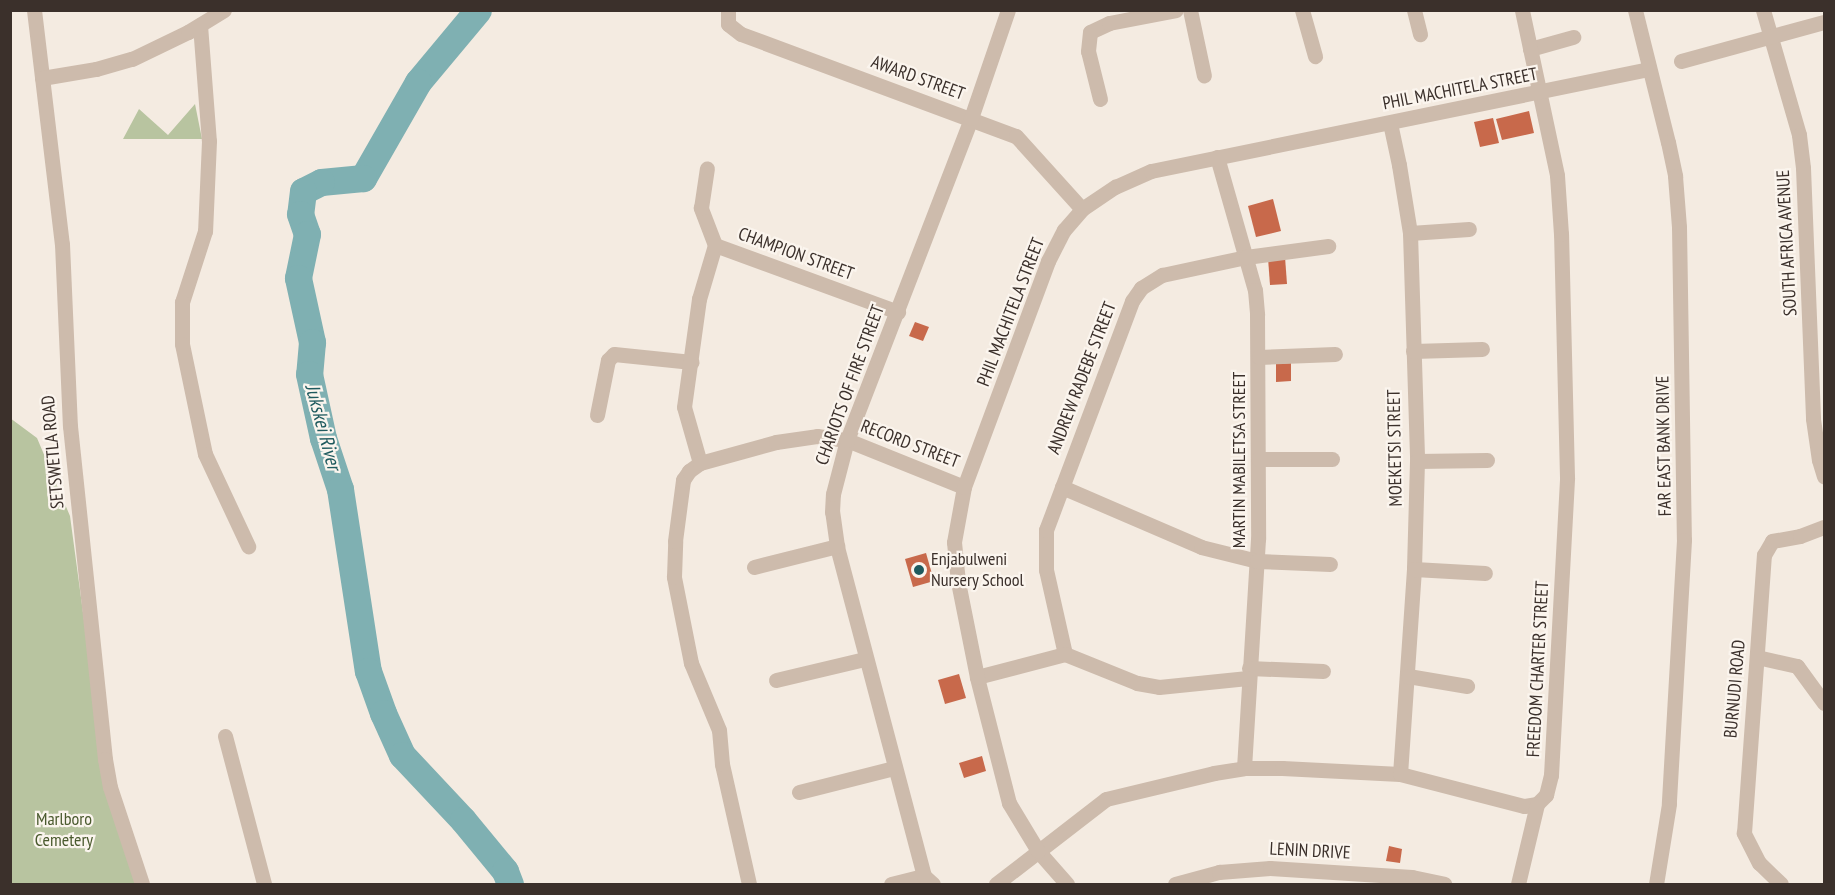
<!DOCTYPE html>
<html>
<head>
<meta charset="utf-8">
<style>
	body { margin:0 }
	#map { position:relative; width:1835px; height:895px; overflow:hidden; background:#f4ebe1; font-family:"PT Sans Narrow",sans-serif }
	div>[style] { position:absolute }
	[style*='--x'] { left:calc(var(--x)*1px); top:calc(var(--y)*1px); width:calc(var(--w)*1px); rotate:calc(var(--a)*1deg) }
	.green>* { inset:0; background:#b8c4a0 }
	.river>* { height:27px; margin:-13.5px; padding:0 13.5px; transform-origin:13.5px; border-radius:13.5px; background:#7fb0b2 }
	.building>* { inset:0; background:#c8694b }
	.minor>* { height:15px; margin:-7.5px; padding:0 7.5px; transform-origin:7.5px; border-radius:7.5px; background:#cdbbac }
	.tertiary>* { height:15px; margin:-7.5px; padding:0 7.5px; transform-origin:7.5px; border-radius:7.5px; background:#cdbbac }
	.dots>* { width:16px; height:16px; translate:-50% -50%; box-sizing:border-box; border:3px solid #fbf5ee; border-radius:50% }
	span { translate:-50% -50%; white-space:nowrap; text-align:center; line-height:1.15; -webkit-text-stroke:4.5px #fbf5ee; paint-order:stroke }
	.street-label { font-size:18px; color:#3b302b }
	.poi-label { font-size:18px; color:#3b302b }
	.left { translate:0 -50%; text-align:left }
	.park-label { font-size:18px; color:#4a5a2e }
	.water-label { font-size:20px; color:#1f5a5e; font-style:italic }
	.frame { position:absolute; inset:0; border:12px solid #3b302b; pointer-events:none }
</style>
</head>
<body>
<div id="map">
	<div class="green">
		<i style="clip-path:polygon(195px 104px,202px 139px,123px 139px,139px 109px,168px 135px)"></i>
		<i style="clip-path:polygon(10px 418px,37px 438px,70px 516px,106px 783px,138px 884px,11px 884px)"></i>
	</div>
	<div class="river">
		<i style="--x:478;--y:10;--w:94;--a:129.8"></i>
		<i style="--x:418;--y:82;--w:111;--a:119.8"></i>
		<i style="--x:363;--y:178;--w:42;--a:174.6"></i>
		<i style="--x:321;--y:182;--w:20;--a:153"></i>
		<i style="--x:303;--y:191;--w:23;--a:97"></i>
		<i style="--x:300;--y:214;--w:21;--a:71"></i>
		<i style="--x:307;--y:234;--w:45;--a:101.6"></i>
		<i style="--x:298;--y:278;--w:66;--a:77.7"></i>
		<i style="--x:312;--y:342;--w:32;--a:95"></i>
		<i style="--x:309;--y:374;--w:66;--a:77.7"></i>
		<i style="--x:323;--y:438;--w:54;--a:71.6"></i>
		<i style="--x:340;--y:489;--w:184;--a:81.3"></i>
		<i style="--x:368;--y:671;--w:45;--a:70.3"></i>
		<i style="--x:383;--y:713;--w:46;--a:65.7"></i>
		<i style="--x:402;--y:755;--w:89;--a:46.8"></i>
		<i style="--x:463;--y:820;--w:66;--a:50.5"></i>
		<i style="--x:505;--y:871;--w:14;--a:69"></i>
	</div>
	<div class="building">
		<i style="clip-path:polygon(1529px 111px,1534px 133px,1502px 140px,1496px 119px)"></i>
		<i style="clip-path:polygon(1493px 118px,1499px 143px,1480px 147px,1474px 122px)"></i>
		<i style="clip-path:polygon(1273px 199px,1281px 231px,1256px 237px,1248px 206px)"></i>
		<i style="clip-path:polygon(1285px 257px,1287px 284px,1270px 285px,1268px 258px)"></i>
		<i style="clip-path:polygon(915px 322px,929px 327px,923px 341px,909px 336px)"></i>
		<i style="clip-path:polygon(1291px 363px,1291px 381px,1276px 382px,1276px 364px)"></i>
		<i style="clip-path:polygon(926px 553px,934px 581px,913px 587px,905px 559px)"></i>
		<i style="clip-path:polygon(959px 674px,966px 698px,945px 704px,938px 680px)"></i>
		<i style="clip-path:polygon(982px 756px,986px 771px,964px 778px,959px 763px)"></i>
		<i style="clip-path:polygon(1389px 846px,1402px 849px,1400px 863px,1386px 861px)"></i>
	</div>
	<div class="minor">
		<i style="--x:34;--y:10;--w:236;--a:83.2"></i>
		<i style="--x:62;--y:244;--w:182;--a:87.5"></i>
		<i style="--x:70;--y:426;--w:335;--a:84"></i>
		<i style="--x:105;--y:759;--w:28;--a:80"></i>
		<i style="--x:110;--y:787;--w:102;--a:71.7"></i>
		<i style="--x:728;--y:10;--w:14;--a:90"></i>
		<i style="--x:728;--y:24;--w:16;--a:38"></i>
		<i style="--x:741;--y:34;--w:293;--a:20.4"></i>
		<i style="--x:1016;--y:136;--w:98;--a:47.9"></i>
		<i style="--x:1190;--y:10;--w:67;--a:78"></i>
		<i style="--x:1302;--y:10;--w:48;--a:74.2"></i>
		<i style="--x:1414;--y:10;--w:25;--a:76"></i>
		<i style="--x:1763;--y:10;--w:130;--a:73.9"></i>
		<i style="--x:1799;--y:135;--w:33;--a:83"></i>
		<i style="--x:1803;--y:168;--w:251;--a:87.7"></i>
		<i style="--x:1813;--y:419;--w:41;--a:81.7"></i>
		<i style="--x:1819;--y:460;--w:17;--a:73"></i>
		<i style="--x:200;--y:25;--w:116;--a:85.6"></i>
		<i style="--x:209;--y:141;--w:90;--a:92.5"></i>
		<i style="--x:205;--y:231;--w:75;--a:107.9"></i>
		<i style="--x:182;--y:302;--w:42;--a:90"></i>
		<i style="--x:182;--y:344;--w:112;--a:78.2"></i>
		<i style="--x:205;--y:454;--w:102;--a:64.9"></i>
		<i style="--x:1530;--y:49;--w:45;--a:-15.6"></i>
		<i style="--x:1681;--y:61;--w:148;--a:-15.3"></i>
		<i style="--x:42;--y:78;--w:55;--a:-9.5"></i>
		<i style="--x:96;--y:69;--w:37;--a:-16"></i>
		<i style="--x:132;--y:59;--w:62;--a:-25.7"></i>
		<i style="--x:188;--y:32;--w:42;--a:-31.4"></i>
		<i style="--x:1100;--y:99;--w:49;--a:-104"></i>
		<i style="--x:1088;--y:51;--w:19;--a:-84"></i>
		<i style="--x:1090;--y:32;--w:21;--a:-25"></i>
		<i style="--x:1109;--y:23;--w:68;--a:-11"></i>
		<i style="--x:1390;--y:123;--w:43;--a:77.9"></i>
		<i style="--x:1399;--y:165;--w:69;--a:80.8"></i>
		<i style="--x:1410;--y:233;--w:228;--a:88.2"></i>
		<i style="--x:1417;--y:461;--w:108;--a:91.6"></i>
		<i style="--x:1414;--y:569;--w:205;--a:93.9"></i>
		<i style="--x:1217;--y:157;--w:138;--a:74.1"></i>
		<i style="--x:1255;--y:290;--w:25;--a:85"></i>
		<i style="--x:1257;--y:315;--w:224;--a:89.7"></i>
		<i style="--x:1258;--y:539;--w:229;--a:93.5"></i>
		<i style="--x:1410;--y:233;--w:59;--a:-3.9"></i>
		<i style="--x:715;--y:245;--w:195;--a:20.1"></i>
		<i style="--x:1413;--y:351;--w:69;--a:-1.7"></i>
		<i style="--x:1259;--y:357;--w:76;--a:-2.3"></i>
		<i style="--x:597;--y:415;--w:56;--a:-78.7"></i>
		<i style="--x:608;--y:360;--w:8;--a:-45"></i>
		<i style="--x:614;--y:354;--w:78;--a:5.9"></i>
		<i style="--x:1258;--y:459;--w:74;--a:0"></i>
		<i style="--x:1417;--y:461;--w:70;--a:-0.8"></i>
		<i style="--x:700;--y:463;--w:58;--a:-105.9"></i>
		<i style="--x:684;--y:407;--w:109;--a:-82.1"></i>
		<i style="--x:699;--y:299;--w:56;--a:-73.5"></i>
		<i style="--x:715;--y:245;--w:40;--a:-111"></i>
		<i style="--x:701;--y:208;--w:40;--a:-81.5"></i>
		<i style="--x:1062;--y:487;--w:151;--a:23.3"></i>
		<i style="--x:1201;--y:547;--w:58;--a:14"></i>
		<i style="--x:1257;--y:561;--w:73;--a:2.4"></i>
		<i style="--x:754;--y:567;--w:86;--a:-14.2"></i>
		<i style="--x:1414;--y:569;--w:71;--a:3.2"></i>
		<i style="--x:1065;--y:654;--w:86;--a:-102.7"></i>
		<i style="--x:1046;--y:570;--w:40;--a:-90"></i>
		<i style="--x:1046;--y:530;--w:245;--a:-69.4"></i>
		<i style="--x:1132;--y:301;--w:16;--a:-55"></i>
		<i style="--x:1141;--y:288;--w:25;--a:-32"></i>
		<i style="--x:1162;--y:275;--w:86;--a:-12.1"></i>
		<i style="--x:1246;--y:257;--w:83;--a:-7.6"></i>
		<i style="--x:1757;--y:657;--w:41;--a:12.7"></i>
		<i style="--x:1797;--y:666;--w:46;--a:53.9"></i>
		<i style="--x:1249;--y:668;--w:74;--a:2.3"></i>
		<i style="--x:1408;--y:676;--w:60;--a:9.6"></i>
		<i style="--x:977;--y:677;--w:91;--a:-14.6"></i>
		<i style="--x:1065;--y:654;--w:78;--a:21.9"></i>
		<i style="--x:1137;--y:683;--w:22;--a:10"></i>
		<i style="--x:1159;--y:687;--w:89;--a:-5.8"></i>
		<i style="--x:776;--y:680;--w:91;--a:-13.3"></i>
		<i style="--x:225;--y:736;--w:153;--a:75.2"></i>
		<i style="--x:799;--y:792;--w:98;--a:-14.2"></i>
		<i style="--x:749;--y:884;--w:123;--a:-102.7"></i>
		<i style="--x:722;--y:764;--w:34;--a:-95"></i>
		<i style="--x:719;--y:730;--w:73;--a:-112.7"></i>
		<i style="--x:691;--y:663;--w:88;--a:-101.2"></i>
		<i style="--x:674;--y:577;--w:36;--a:-88"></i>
		<i style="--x:675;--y:541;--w:62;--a:-82.5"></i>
		<i style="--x:683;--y:480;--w:11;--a:-56"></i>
		<i style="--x:689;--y:471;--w:14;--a:-36"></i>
		<i style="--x:700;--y:463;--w:79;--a:-15.4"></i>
		<i style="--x:776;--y:442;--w:41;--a:-8.3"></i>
		<i style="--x:817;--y:436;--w:30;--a:8"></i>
		<i style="--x:847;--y:440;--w:126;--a:21.9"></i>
		<i style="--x:891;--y:884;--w:34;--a:-14"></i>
		<i style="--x:933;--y:884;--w:12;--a:-138"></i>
		<i style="--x:924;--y:876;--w:341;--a:-104.8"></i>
		<i style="--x:837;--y:546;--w:34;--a:-98"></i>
		<i style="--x:832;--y:512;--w:18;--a:-87"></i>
		<i style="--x:833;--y:494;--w:56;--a:-75.5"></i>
		<i style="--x:847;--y:440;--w:345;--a:-68.9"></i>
		<i style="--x:971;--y:118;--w:114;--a:-71.1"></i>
		<i style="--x:996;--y:884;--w:139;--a:-37.7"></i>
		<i style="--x:1106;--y:799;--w:111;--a:-13.5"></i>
		<i style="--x:1214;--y:773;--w:30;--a:-9"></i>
		<i style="--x:1244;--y:768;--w:38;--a:0"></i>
		<i style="--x:1282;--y:768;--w:118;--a:2.9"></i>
		<i style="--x:1400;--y:774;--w:128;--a:14.5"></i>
		<i style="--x:1524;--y:806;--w:13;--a:-9"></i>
		<i style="--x:1537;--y:804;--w:13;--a:-45"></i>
		<i style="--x:1546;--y:795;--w:21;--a:-76"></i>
		<i style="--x:1551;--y:775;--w:298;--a:-86.9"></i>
		<i style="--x:1567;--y:477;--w:243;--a:-91.4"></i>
		<i style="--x:1561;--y:234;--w:59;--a:-93.9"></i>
		<i style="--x:1557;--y:175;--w:169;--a:-102"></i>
		<i style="--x:1067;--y:884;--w:44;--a:-131.3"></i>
		<i style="--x:1038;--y:851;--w:56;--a:-121.1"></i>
		<i style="--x:1009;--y:803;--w:130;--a:-104.3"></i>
		<i style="--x:977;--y:677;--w:97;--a:-101.3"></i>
		<i style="--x:958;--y:582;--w:40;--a:-95.7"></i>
		<i style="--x:954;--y:542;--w:56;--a:-79.7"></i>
		<i style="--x:964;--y:487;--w:241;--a:-69.6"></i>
		<i style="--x:1048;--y:261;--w:35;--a:-63"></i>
		<i style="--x:1064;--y:230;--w:28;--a:-49"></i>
		<i style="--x:1082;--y:209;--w:40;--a:-34"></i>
		<i style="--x:1115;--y:187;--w:39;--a:-24"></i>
		<i style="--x:1151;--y:171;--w:508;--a:-11.58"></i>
		<i style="--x:1518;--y:884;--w:82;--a:-76.6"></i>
		<i style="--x:1781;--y:884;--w:30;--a:-136"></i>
		<i style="--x:1759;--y:863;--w:34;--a:-117"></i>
		<i style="--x:1744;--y:833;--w:279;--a:-85.9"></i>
		<i style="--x:1764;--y:555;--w:16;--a:-60"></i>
		<i style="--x:1772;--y:541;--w:28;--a:-10"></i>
		<i style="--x:1800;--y:536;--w:26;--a:-21"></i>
	</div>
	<div class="tertiary">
		<i style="--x:1635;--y:10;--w:136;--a:76"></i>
		<i style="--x:1668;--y:142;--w:35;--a:78"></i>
		<i style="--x:1675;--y:176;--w:51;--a:85.5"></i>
		<i style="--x:1679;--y:227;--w:313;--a:89.1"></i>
		<i style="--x:1684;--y:540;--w:264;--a:93.3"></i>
		<i style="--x:1669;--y:804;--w:81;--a:99.2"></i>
		<i style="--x:1175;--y:884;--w:46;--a:-15.3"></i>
		<i style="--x:1219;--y:872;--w:51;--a:-4.5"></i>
		<i style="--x:1270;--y:868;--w:142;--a:3.6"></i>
		<i style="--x:1412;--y:877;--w:33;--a:12"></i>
	</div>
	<div class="dots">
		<i style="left:919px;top:570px;background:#1f5a5e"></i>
	</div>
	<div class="street-label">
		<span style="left:918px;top:78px;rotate:20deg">AWARD STREET</span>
		<span style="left:1460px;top:89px;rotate:-11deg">PHIL MACHITELA STREET</span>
		<span style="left:1787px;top:243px;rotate:-93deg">SOUTH AFRICA AVENUE</span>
		<span style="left:796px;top:254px;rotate:20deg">CHAMPION STREET</span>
		<span style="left:1011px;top:312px;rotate:-69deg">PHIL MACHITELA STREET</span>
		<span style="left:1082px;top:378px;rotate:-69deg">ANDREW RADEBE STREET</span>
		<span style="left:850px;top:385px;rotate:-70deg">CHARIOTS OF FIRE STREET</span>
		<span style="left:910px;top:444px;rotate:21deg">RECORD STREET</span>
		<span style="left:1664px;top:446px;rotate:-91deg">FAR EAST BANK DRIVE</span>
		<span style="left:1395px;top:448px;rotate:-91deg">MOEKETSI STREET</span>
		<span style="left:53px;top:452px;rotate:-95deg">SETSWETLA ROAD</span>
		<span style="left:1239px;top:460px;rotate:-90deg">MARTIN MABILETSA STREET</span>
		<span style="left:1538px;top:669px;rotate:-87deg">FREEDOM CHARTER STREET</span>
		<span style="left:1735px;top:689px;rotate:-85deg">BURNUDI ROAD</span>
		<span style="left:1310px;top:851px;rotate:3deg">LENIN DRIVE</span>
	</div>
	<div class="poi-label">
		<span class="left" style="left:931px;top:570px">Enjabulweni<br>Nursery School</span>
	</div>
	<div class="park-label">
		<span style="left:64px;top:830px">Marlboro<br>Cemetery</span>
	</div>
	<div class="water-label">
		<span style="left:323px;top:427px;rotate:75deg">Jukskei River</span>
	</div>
	<div class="frame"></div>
</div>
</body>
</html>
